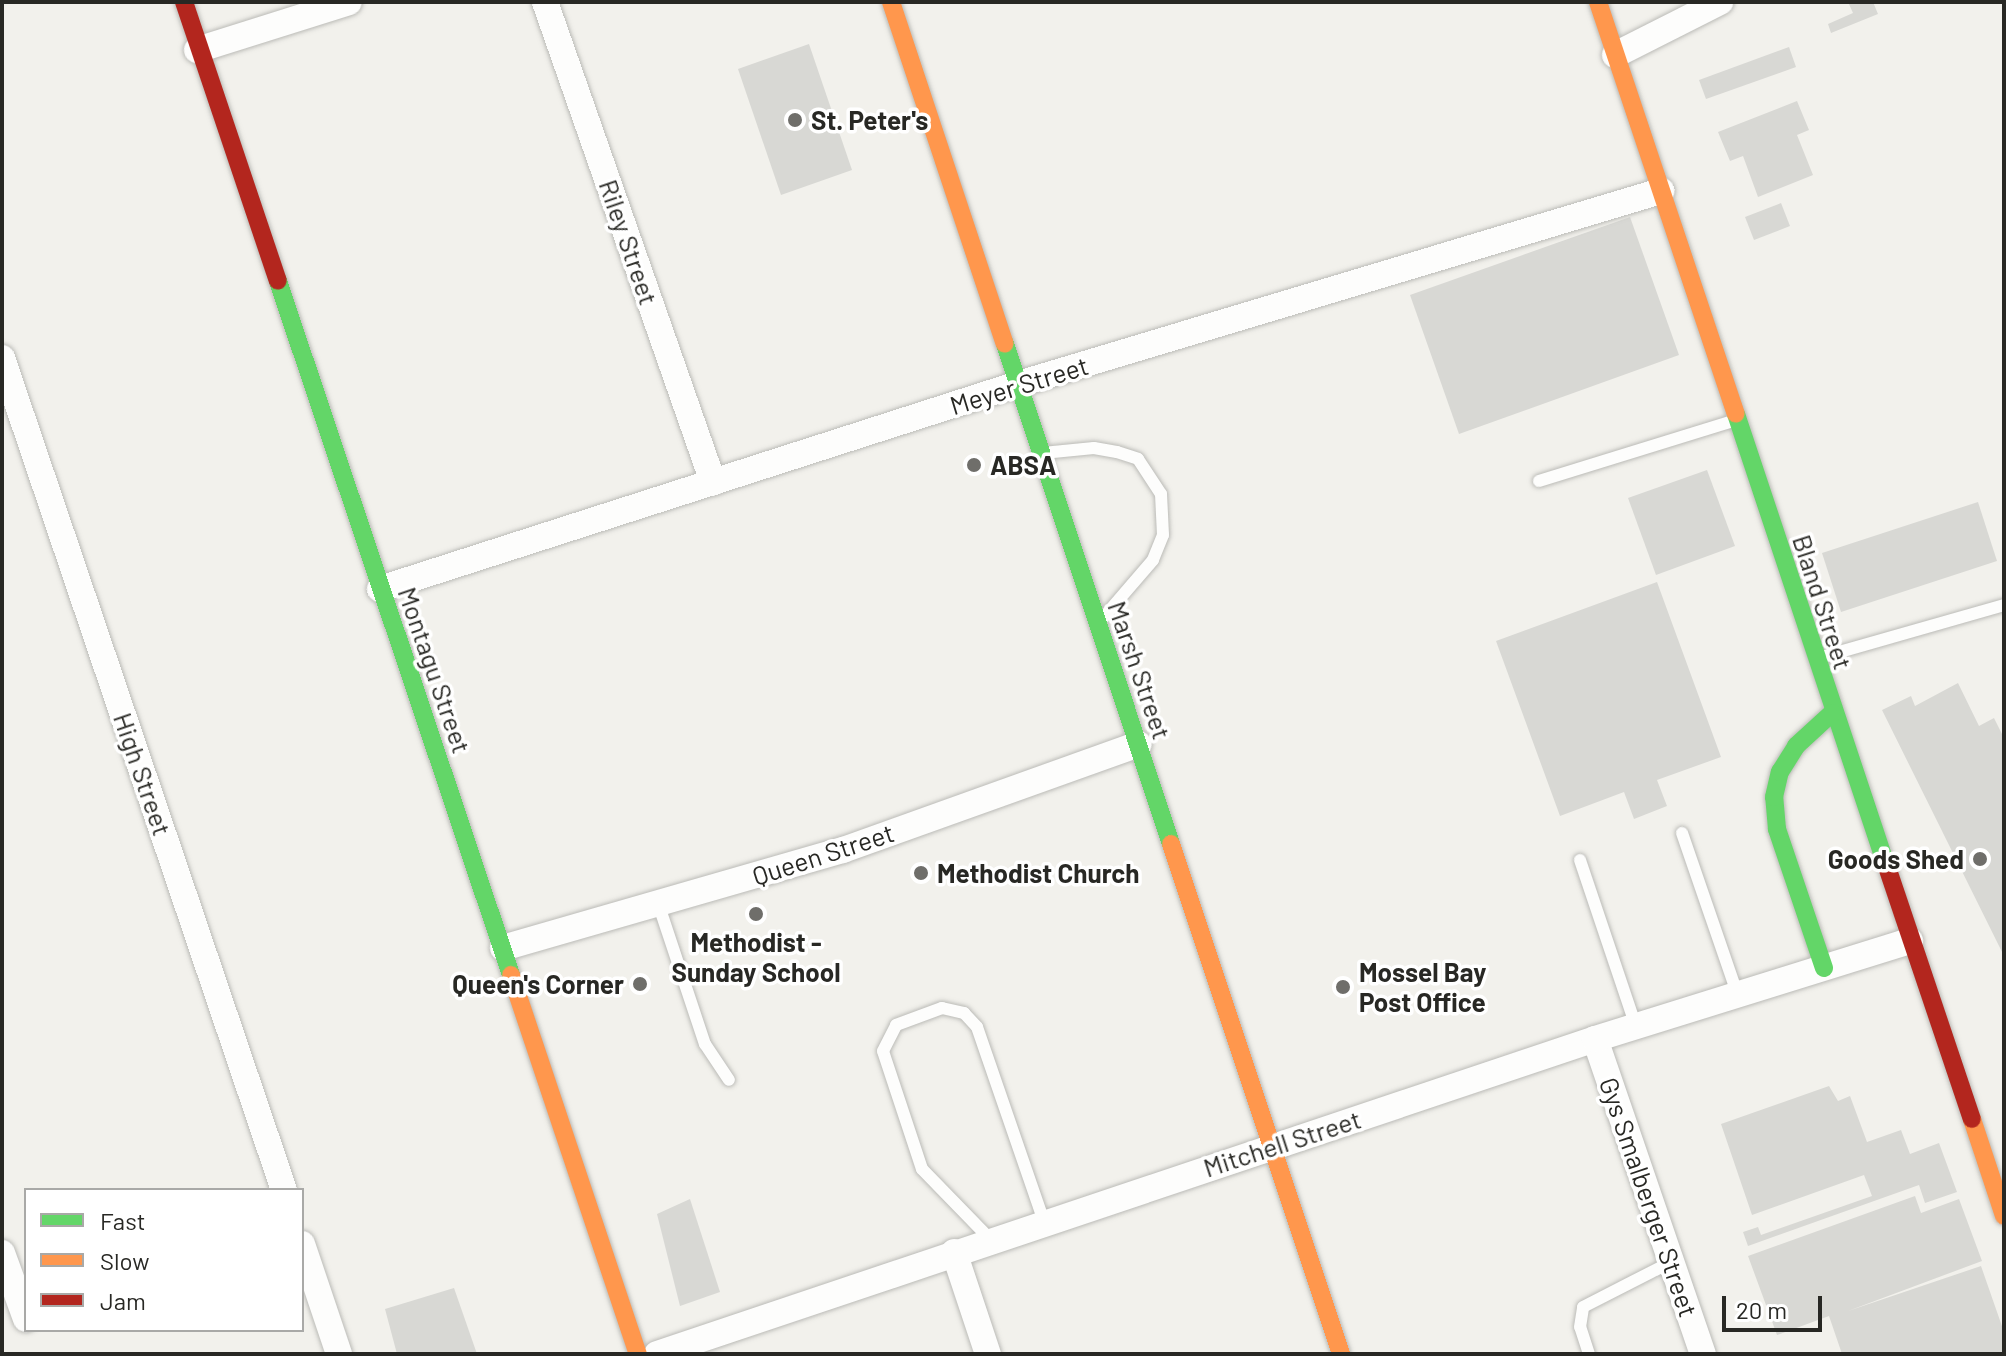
<!DOCTYPE html>
<html>
<head>
<meta charset="utf-8">
<style>
	body { margin:0 }
	#map { position:relative; width:2006px; height:1356px; overflow:hidden; background:#f2f1ec; font-family:Barlow,sans-serif }
	div>[style] { position:absolute }
	[style*='--x'] { left:calc(var(--x)*1px); top:calc(var(--y)*1px); width:calc(var(--w)*1px); rotate:calc(var(--a)*1deg) }
	.building>* { inset:0; background:#d8d8d4 }
	.roads { filter:drop-shadow(0 0 2px #bbbbb7) drop-shadow(0 0 2px #bbbbb7) }
	.lane>* { height:12px; margin:-6px; padding:0 6px; transform-origin:6px; border-radius:6px; background:#fdfdfc }
	.street>* { height:26px; margin:-13px; padding:0 13px; transform-origin:13px; border-radius:13px; background:#fdfdfc }
	.fast>* { height:18px; margin:-9px; padding:0 9px; transform-origin:9px; border-radius:9px; background:#63d668 }
	.slow>* { height:18px; margin:-9px; padding:0 9px; transform-origin:9px; border-radius:9px; background:#ff974d }
	.jam>* { height:18px; margin:-9px; padding:0 9px; transform-origin:9px; border-radius:9px; background:#b3261e }
	.dots>* { width:22px; height:22px; translate:-50% -50%; box-sizing:border-box; border:4px solid #fff; border-radius:50% }
	span { translate:-50% -50%; white-space:nowrap; text-align:center; line-height:1.15; -webkit-text-stroke:7px #fff; paint-order:stroke }
	.poi-label { font-size:26px; color:#282824; font-weight:700 }
	.left { translate:0 -50%; text-align:left }
	.right { translate:-100% -50%; text-align:right }
	.street-label { font-size:26px; color:#282824 }
	.frame { position:absolute; inset:0; border:4px solid #282824; pointer-events:none }
	.legend { position:absolute; left:24px; top:1188px; width:280px; height:144px; box-sizing:border-box; background:#fff; border:2px solid #a9a9a7; margin:0; padding:10px 14px; list-style:none; font-size:24px; color:#282824 }
	.legend li { display:flex; align-items:center; gap:16px; height:40px }
	.legend b { width:40px; border:2px solid #a9a9a7 }
	.scale { position:absolute; left:1722px; top:1296px; width:100px; height:36px; box-sizing:border-box; border:4px solid #282824; border-top:0; padding-left:10px; font-size:24px; line-height:28px; white-space:nowrap; color:#282824; -webkit-text-stroke:6px #fff; paint-order:stroke }
</style>
</head>
<body>
<div id="map">
	<div class="building">
		<i style="clip-path:polygon(1848px 2px,1873px 2px,1878px 14px,1831px 33px,1828px 24px,1853px 13px)"></i>
		<i style="clip-path:polygon(809px 44px,852px 170px,781px 195px,738px 69px)"></i>
		<i style="clip-path:polygon(1789px 47px,1796px 67px,1706px 99px,1699px 80px)"></i>
		<i style="clip-path:polygon(1797px 101px,1809px 130px,1797px 135px,1813px 175px,1758px 197px,1743px 156px,1730px 161px,1718px 132px)"></i>
		<i style="clip-path:polygon(1781px 203px,1790px 226px,1754px 240px,1745px 217px)"></i>
		<i style="clip-path:polygon(1630px 217px,1679px 355px,1459px 434px,1410px 295px)"></i>
		<i style="clip-path:polygon(1707px 470px,1735px 546px,1656px 575px,1628px 498px)"></i>
		<i style="clip-path:polygon(1978px 502px,1997px 561px,1841px 612px,1822px 553px)"></i>
		<i style="clip-path:polygon(1657px 582px,1721px 757px,1657px 780px,1667px 806px,1634px 819px,1624px 792px,1560px 816px,1496px 641px)"></i>
		<i style="clip-path:polygon(1958px 683px,1979px 726px,1994px 718px,2004px 738px,2004px 956px,1882px 710px,1911px 696px,1915px 706px)"></i>
		<i style="clip-path:polygon(1829px 1086px,1838px 1101px,1850px 1096px,1867px 1142px,1901px 1130px,1910px 1154px,1939px 1143px,1957px 1192px,1925px 1203px,1919px 1185px,1748px 1246px,1743px 1232px,1758px 1227px,1761px 1235px,1872px 1196px,1864px 1175px,1752px 1215px,1721px 1124px)"></i>
		<i style="clip-path:polygon(1915px 1196px,1921px 1213px,1959px 1199px,1982px 1261px,1848px 1311px,1981px 1266px,2004px 1332px,2004px 1354px,1842px 1354px,1829px 1316px,1777px 1335px,1748px 1256px)"></i>
		<i style="clip-path:polygon(690px 1199px,720px 1292px,680px 1306px,657px 1214px)"></i>
		<i style="clip-path:polygon(454px 1288px,477px 1354px,397px 1354px,385px 1309px)"></i>
	</div>
	<div class="roads">
		<div class="lane">
			<i style="--x:1043;--y:453;--w:51;--a:-5.6"></i>
			<i style="--x:1094;--y:448;--w:23;--a:10"></i>
			<i style="--x:1117;--y:452;--w:22;--a:18"></i>
			<i style="--x:1138;--y:459;--w:42;--a:56.7"></i>
			<i style="--x:1161;--y:494;--w:41;--a:87.2"></i>
			<i style="--x:1163;--y:535;--w:27;--a:112"></i>
			<i style="--x:1153;--y:560;--w:78;--a:130.8"></i>
			<i style="--x:1539;--y:481;--w:203;--a:-17.2"></i>
			<i style="--x:1822;--y:657;--w:189;--a:-15.9"></i>
			<i style="--x:1682;--y:833;--w:169;--a:71"></i>
			<i style="--x:1580;--y:860;--w:175;--a:71.4"></i>
			<i style="--x:658;--y:903;--w:149;--a:71.6"></i>
			<i style="--x:705;--y:1044;--w:43;--a:56.3"></i>
			<i style="--x:991;--y:1240;--w:99;--a:-134.2"></i>
			<i style="--x:922;--y:1169;--w:124;--a:-108.3"></i>
			<i style="--x:883;--y:1051;--w:29;--a:-63"></i>
			<i style="--x:896;--y:1025;--w:49;--a:-20.3"></i>
			<i style="--x:942;--y:1008;--w:23;--a:13"></i>
			<i style="--x:964;--y:1013;--w:19;--a:47"></i>
			<i style="--x:977;--y:1027;--w:206;--a:71"></i>
			<i style="--x:1589;--y:1354;--w:28;--a:-108"></i>
			<i style="--x:1580;--y:1327;--w:20;--a:-81"></i>
			<i style="--x:1583;--y:1307;--w:99;--a:-27.1"></i>
		</div>
		<div class="street">
			<i style="--x:545;--y:2;--w:509;--a:70.71"></i>
			<i style="--x:197;--y:50;--w:159;--a:-17.5"></i>
			<i style="--x:1615;--y:55;--w:118;--a:-26.8"></i>
			<i style="--x:2;--y:358;--w:878;--a:71.28"></i>
			<i style="--x:380;--y:589;--w:667;--a:-17.81"></i>
			<i style="--x:1015;--y:385;--w:675;--a:-16.72"></i>
			<i style="--x:503;--y:948;--w:354;--a:-16.1"></i>
			<i style="--x:843;--y:850;--w:314;--a:-19.7"></i>
			<i style="--x:1595;--y:1039;--w:333;--a:71.1"></i>
			<i style="--x:302;--y:1244;--w:116;--a:71.4"></i>
			<i style="--x:954;--y:1252;--w:108;--a:71.6"></i>
			<i style="--x:2;--y:1253;--w:70;--a:70"></i>
			<i style="--x:657;--y:1354;--w:989;--a:-18.56"></i>
			<i style="--x:1595;--y:1039;--w:330;--a:-17.3"></i>
		</div>
		<div class="fast">
			<i style="--x:278;--y:281;--w:732;--a:71.44"></i>
			<i style="--x:1005;--y:344;--w:527;--a:71.63"></i>
			<i style="--x:1736;--y:414;--w:474;--a:71.6"></i>
			<i style="--x:1824;--y:968;--w:147;--a:-108.7"></i>
			<i style="--x:1777;--y:829;--w:32;--a:-95"></i>
			<i style="--x:1774;--y:797;--w:26;--a:-77"></i>
			<i style="--x:1780;--y:772;--w:31;--a:-58"></i>
			<i style="--x:1796;--y:746;--w:49;--a:-42.5"></i>
		</div>
		<div class="slow">
			<i style="--x:891;--y:2;--w:360;--a:71.6"></i>
			<i style="--x:1598;--y:2;--w:434;--a:71.5"></i>
			<i style="--x:1171;--y:844;--w:538;--a:71.57"></i>
			<i style="--x:511;--y:975;--w:400;--a:71.5"></i>
			<i style="--x:1972;--y:1119;--w:102;--a:71.7"></i>
		</div>
		<div class="jam">
			<i style="--x:184;--y:2;--w:294;--a:71.4"></i>
			<i style="--x:1886;--y:864;--w:269;--a:71.4"></i>
		</div>
	</div>
	<div class="dots">
		<i style="left:795px;top:120px;background:#6f6e6a"></i>
		<i style="left:974px;top:465px;background:#6f6e6a"></i>
		<i style="left:1980px;top:859px;background:#6f6e6a"></i>
		<i style="left:921px;top:873px;background:#6f6e6a"></i>
		<i style="left:756px;top:914px;background:#6f6e6a"></i>
		<i style="left:640px;top:984px;background:#6f6e6a"></i>
		<i style="left:1343px;top:987px;background:#6f6e6a"></i>
	</div>
	<div class="poi-label">
		<span class="left" style="left:811px;top:120px">St. Peter's</span>
		<span class="left" style="left:990px;top:465px">ABSA</span>
		<span class="right" style="left:1964px;top:859px">Goods Shed</span>
		<span class="left" style="left:937px;top:873px">Methodist Church</span>
		<span style="left:756px;top:957px">Methodist -<br>Sunday School</span>
		<span class="left" style="left:1359px;top:987px">Mossel Bay<br>Post Office</span>
		<span class="right" style="left:624px;top:984px">Queen's Corner</span>
	</div>
	<div class="street-label">
		<span style="left:629px;top:242px;rotate:71deg">Riley Street</span>
		<span style="left:1019px;top:385px;rotate:-17deg">Meyer Street</span>
		<span style="left:1823px;top:602px;rotate:72deg">Bland Street</span>
		<span style="left:435px;top:670px;rotate:71deg">Montagu Street</span>
		<span style="left:1140px;top:670px;rotate:71deg">Marsh Street</span>
		<span style="left:143px;top:774px;rotate:71deg">High Street</span>
		<span style="left:823px;top:854px;rotate:-18deg">Queen Street</span>
		<span style="left:1282px;top:1143px;rotate:-18deg">Mitchell Street</span>
		<span style="left:1649px;top:1197px;rotate:71deg">Gys Smalberger Street</span>
	</div>
	<div class="frame"></div>
	<ul class="legend">
	<li><b style="height:10px;background:#63d668"></b>Fast</li>
	<li><b style="height:10px;background:#ff974d"></b>Slow</li>
	<li><b style="height:10px;background:#b3261e"></b>Jam</li>
	</ul>
	<div class="scale">20 m</div>
</div>
</body>
</html>
